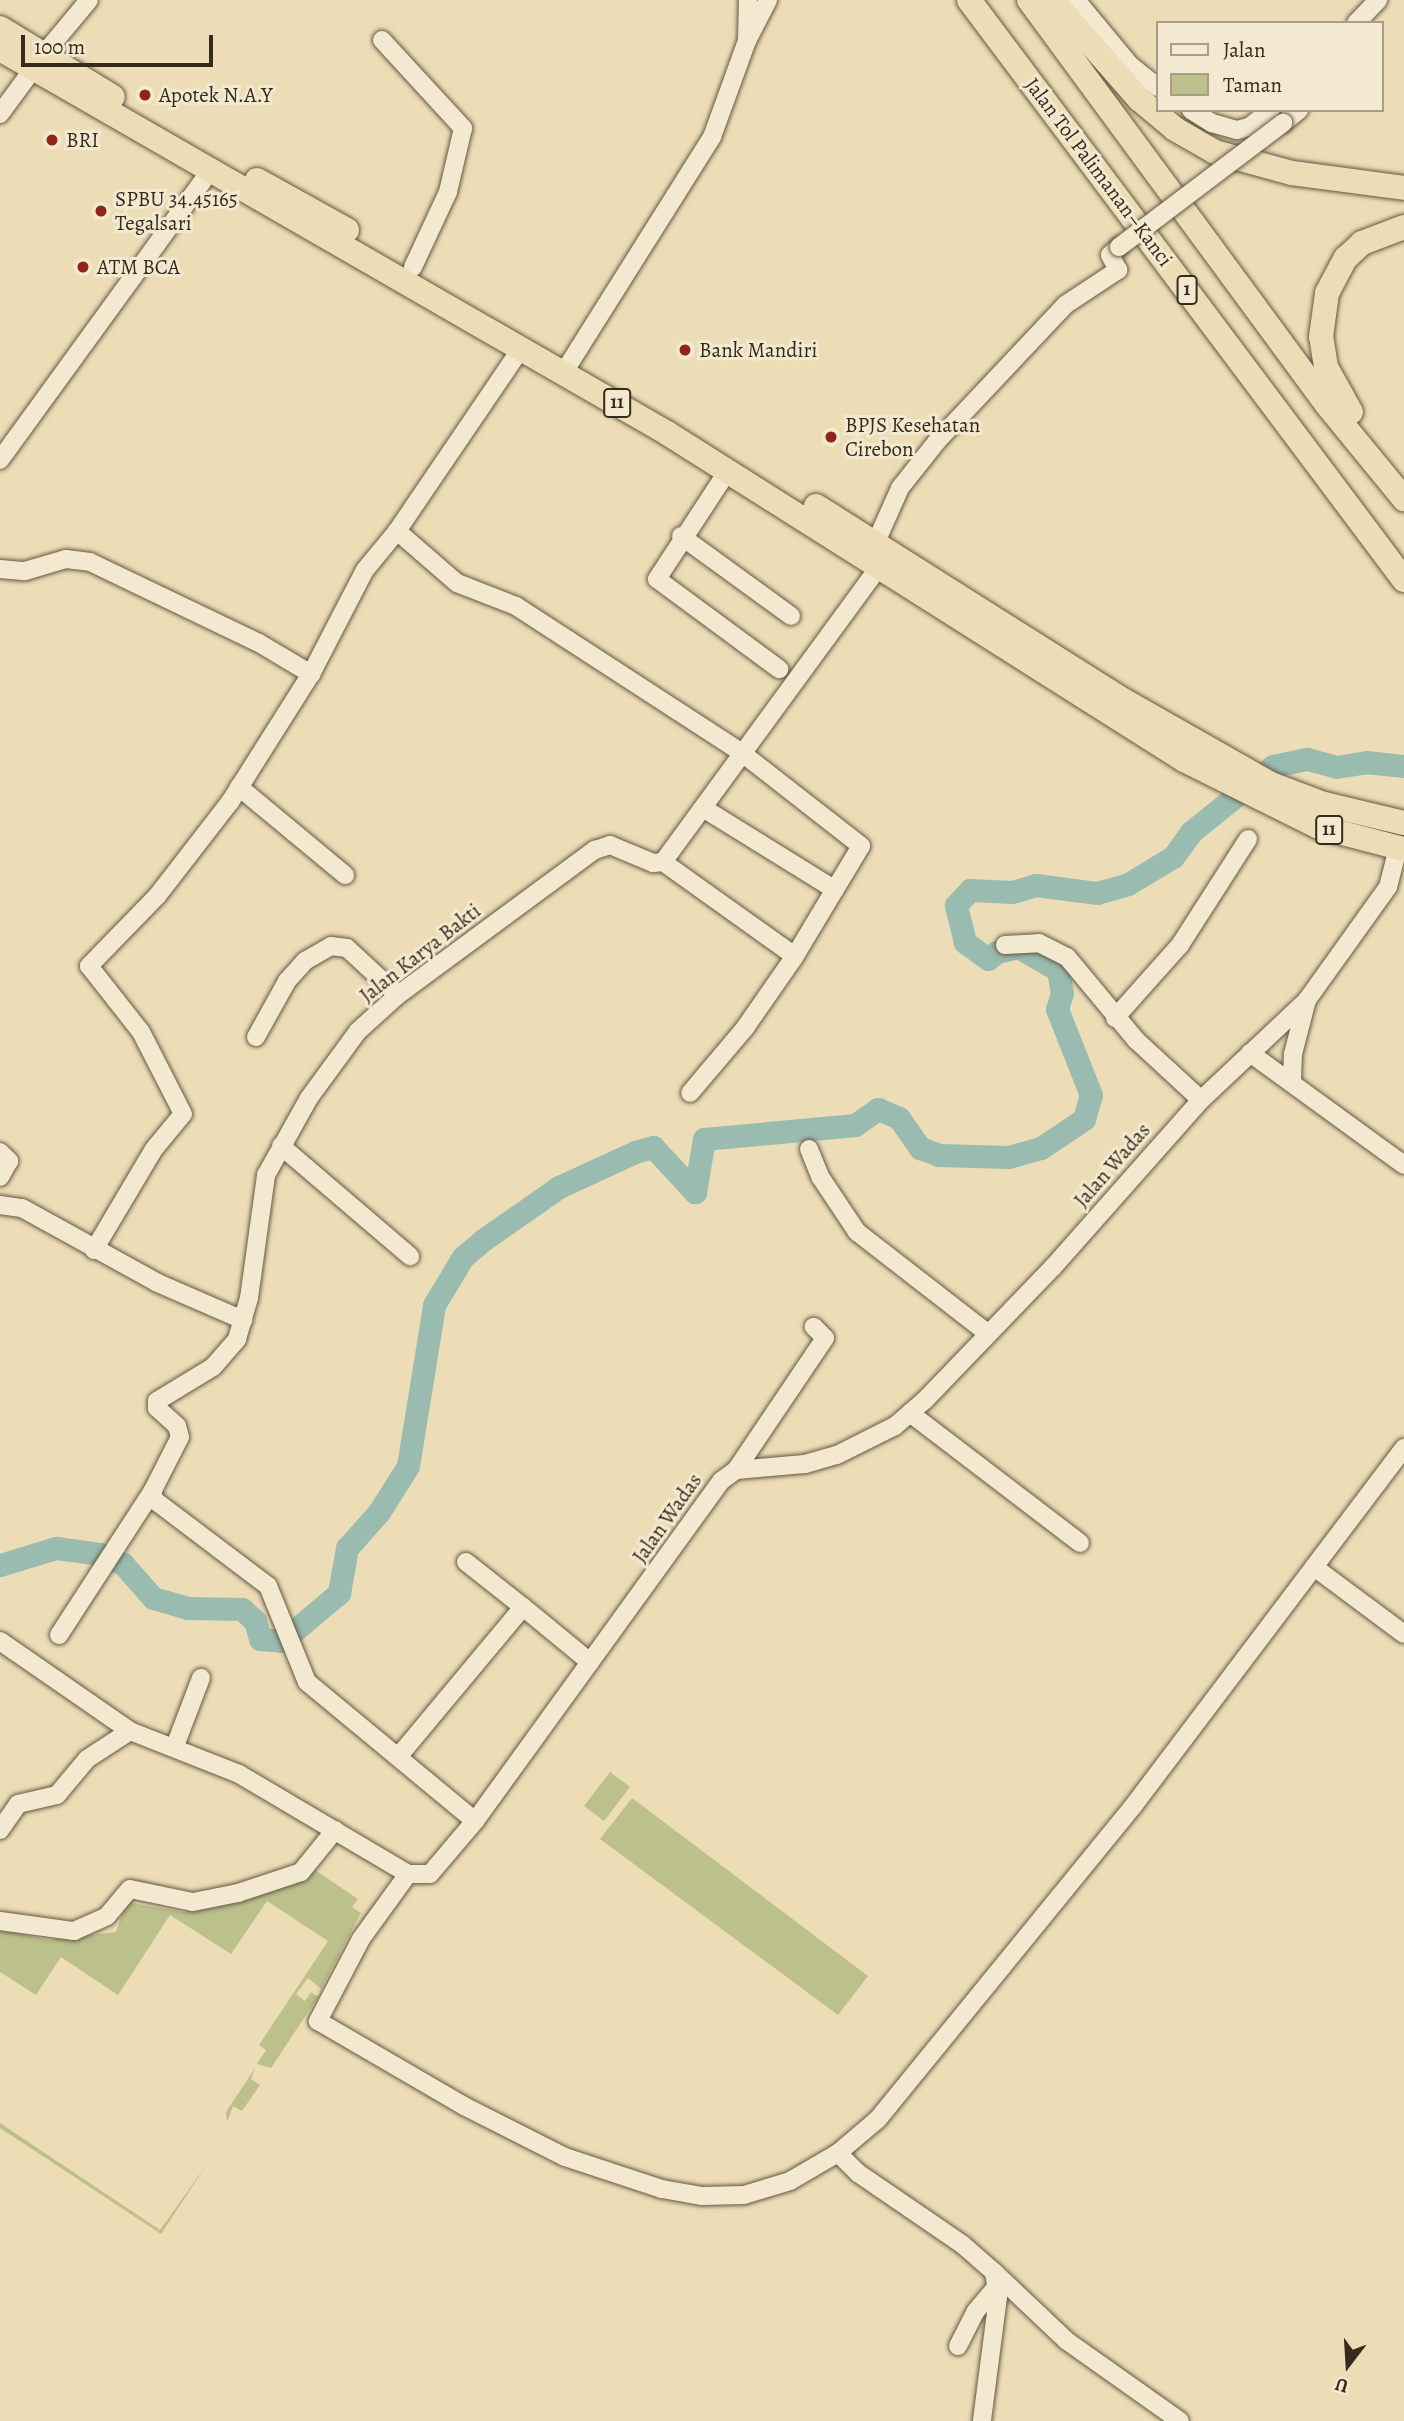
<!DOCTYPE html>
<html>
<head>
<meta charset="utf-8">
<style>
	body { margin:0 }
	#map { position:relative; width:1404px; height:2421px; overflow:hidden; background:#edddb6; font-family:Alegreya,serif }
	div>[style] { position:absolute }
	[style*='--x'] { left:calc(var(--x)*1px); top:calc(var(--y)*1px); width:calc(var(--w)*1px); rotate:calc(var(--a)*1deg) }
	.green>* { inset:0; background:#bcc08b }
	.river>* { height:23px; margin:-11.5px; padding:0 11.5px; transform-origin:11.5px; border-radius:11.5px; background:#99bbb0 }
	.roads { filter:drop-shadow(0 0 2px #635843) drop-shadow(0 0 2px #635843) }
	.minor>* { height:18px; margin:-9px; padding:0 9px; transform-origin:9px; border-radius:9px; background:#f3e9d0 }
	.highway>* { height:24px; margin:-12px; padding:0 12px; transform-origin:12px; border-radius:12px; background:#edddb6 }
	.bridges { filter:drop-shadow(0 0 2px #635843) drop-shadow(0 0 2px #635843) }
	.minor-bridge>* { height:18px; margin:-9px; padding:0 9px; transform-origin:9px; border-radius:9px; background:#f3e9d0 }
	.dots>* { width:19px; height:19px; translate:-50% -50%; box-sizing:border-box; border:4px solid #f3e9d0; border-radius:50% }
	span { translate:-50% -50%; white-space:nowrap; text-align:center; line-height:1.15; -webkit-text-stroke:6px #f3e9d0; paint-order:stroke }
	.shield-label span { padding:2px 5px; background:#f3e9d0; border:2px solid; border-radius:5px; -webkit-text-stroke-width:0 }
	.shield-label { font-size:19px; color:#352b1d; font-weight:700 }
	.poi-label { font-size:21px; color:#352b1d }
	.left { translate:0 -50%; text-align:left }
	.street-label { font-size:21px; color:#352b1d }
	.legend { position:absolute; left:1156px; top:21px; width:228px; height:91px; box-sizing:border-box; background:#f3e9d0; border:2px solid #a79d88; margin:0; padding:9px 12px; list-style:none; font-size:21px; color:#352b1d }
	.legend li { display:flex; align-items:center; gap:14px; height:35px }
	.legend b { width:35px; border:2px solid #a79d88 }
	.north { position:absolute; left:1313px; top:2330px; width:70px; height:70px; -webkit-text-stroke:5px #f3e9d0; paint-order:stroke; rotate:197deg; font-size:19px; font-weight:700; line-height:28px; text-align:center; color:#352b1d }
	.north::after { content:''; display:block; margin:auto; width:24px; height:32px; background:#352b1d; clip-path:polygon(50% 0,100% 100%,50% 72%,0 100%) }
	.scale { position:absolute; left:21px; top:35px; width:192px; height:32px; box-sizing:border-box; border:4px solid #352b1d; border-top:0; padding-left:9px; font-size:21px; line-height:24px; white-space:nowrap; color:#352b1d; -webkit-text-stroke:5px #f3e9d0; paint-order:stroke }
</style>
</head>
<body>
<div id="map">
	<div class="green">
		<i style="clip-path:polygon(610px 1772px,630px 1787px,604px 1821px,584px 1806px)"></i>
		<i style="clip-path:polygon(632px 1798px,868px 1976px,838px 2015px,600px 1839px)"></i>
		<i style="clip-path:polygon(312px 1868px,358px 1899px,352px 1907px,361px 1913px,321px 1989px,308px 1978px,296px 1994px,305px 2001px,311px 1992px,318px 1997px,271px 2068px,257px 2064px,266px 2050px,259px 2045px,328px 1941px,267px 1901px,231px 1954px,170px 1915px,118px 1995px,61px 1957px,36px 1995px,0 1972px,0 1930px,49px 1940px,116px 1932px,126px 1902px,183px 1912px,209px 1909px,241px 1900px)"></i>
		<i style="clip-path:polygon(255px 2068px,251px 2079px,260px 2085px,242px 2111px,233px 2106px,227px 2122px,226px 2112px)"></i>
		<i style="clip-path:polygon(0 2123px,160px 2230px,208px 2163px,161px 2234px,0 2128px)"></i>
	</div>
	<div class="river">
		<i style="--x:0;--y:1565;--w:59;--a:-16.9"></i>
		<i style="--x:56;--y:1548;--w:44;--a:7.8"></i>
		<i style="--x:100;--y:1554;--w:25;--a:23"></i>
		<i style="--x:123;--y:1564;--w:45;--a:48.6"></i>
		<i style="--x:153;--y:1598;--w:35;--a:16"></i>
		<i style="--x:187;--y:1608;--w:55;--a:1"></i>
		<i style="--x:242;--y:1609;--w:18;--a:43"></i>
		<i style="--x:255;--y:1621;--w:19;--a:74"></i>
		<i style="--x:260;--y:1639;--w:22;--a:5"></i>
		<i style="--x:282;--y:1641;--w:75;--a:-40.1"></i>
		<i style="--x:339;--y:1593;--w:46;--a:-79.9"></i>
		<i style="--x:347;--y:1548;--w:48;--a:-48.4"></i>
		<i style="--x:379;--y:1512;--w:54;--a:-57.8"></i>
		<i style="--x:408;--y:1466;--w:163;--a:-80.8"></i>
		<i style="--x:434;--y:1305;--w:56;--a:-58.9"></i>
		<i style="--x:463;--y:1257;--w:26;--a:-40"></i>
		<i style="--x:483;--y:1240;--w:93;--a:-34.9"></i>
		<i style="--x:559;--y:1187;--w:84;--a:-24.7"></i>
		<i style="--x:635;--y:1152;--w:19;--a:-16"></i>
		<i style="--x:653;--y:1147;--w:62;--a:47"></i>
		<i style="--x:695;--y:1192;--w:54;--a:-80.4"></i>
		<i style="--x:704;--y:1139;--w:152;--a:-5.3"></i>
		<i style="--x:855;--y:1125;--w:28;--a:-35"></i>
		<i style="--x:878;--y:1109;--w:23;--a:23"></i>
		<i style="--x:899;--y:1118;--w:37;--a:55"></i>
		<i style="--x:920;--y:1148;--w:20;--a:20"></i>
		<i style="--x:939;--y:1155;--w:70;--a:1.6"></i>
		<i style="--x:1009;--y:1157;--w:33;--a:-16"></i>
		<i style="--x:1041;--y:1148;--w:52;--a:-34"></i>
		<i style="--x:1084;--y:1119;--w:25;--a:-74"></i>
		<i style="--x:1091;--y:1095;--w:92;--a:-111.6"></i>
		<i style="--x:1057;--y:1009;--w:17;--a:-73"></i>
		<i style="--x:1062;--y:993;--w:23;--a:-100"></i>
		<i style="--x:1058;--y:970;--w:46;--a:-150.1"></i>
		<i style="--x:1018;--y:947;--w:22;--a:167"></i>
		<i style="--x:997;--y:952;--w:11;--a:142"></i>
		<i style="--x:988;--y:959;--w:29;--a:-144"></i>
		<i style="--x:965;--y:942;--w:38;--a:-104"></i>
		<i style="--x:956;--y:905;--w:21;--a:-47"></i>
		<i style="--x:970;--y:890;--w:42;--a:2.7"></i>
		<i style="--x:1012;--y:892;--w:25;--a:-16"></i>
		<i style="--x:1036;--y:885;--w:62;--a:7.5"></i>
		<i style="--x:1097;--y:893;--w:32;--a:-16"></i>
		<i style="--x:1128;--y:884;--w:52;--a:-31"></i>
		<i style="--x:1173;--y:857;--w:31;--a:-54"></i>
		<i style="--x:1191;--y:832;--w:105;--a:-38.8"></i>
		<i style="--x:1273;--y:766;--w:35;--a:-12"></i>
		<i style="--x:1307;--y:759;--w:30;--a:15"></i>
		<i style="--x:1336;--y:767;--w:30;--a:-9"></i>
		<i style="--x:1366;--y:762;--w:38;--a:6"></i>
	</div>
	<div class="roads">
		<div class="minor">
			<i style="--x:1076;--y:0;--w:85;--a:50.3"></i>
			<i style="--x:1130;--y:65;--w:35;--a:39"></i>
			<i style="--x:1356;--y:23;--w:32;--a:-46"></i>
			<i style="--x:382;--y:40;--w:120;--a:47.4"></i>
			<i style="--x:463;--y:128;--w:66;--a:103.2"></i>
			<i style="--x:448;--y:192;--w:83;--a:115"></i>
			<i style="--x:747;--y:41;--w:41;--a:-88.6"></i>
			<i style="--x:44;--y:54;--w:70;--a:-50.2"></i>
			<i style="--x:1191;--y:110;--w:25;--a:32"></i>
			<i style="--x:1212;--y:123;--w:26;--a:16"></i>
			<i style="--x:1237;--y:130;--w:12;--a:-14"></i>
			<i style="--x:1249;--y:127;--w:28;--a:-38"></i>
			<i style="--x:0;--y:114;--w:56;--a:-53.7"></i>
			<i style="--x:1283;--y:123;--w:21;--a:-39"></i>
			<i style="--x:564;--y:372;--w:278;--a:-57.8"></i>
			<i style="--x:712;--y:137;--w:102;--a:-70"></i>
			<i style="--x:747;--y:41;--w:46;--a:-62.9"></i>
			<i style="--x:0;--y:460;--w:356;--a:-54"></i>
			<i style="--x:727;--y:472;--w:128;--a:123.2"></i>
			<i style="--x:657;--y:579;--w:152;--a:36.4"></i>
			<i style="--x:397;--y:531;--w:79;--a:40.9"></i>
			<i style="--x:457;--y:583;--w:63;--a:21.3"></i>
			<i style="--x:516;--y:606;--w:270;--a:33"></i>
			<i style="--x:742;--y:753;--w:151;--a:38"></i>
			<i style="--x:861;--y:846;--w:128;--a:121"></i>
			<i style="--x:795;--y:956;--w:88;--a:124.8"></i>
			<i style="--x:745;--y:1028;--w:85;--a:130.2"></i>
			<i style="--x:681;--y:536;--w:136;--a:36"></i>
			<i style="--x:876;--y:542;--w:59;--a:-66"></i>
			<i style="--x:900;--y:488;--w:61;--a:-51.6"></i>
			<i style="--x:938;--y:440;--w:185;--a:-46.7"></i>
			<i style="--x:1065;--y:305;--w:64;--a:-33.4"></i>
			<i style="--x:1118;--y:270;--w:17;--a:-118"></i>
			<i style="--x:1110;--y:255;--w:12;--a:-42"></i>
			<i style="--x:0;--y:569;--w:25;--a:5"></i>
			<i style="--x:25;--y:571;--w:43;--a:-16.3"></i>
			<i style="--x:66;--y:559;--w:24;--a:7"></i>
			<i style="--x:90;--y:562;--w:187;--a:25.6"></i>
			<i style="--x:259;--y:643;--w:61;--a:30.8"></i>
			<i style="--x:239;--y:787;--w:138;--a:39.7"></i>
			<i style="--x:703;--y:808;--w:155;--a:31.8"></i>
			<i style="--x:663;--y:862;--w:162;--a:35.5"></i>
			<i style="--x:1005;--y:945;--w:34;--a:-3"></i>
			<i style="--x:1039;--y:943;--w:31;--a:27"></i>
			<i style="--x:1067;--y:957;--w:108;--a:50.3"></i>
			<i style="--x:1136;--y:1040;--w:88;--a:42.7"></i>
			<i style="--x:1115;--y:1018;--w:98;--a:-48.3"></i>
			<i style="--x:1180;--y:945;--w:126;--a:-57.3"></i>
			<i style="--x:256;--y:1037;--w:64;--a:-61"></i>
			<i style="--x:287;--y:981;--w:27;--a:-48"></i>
			<i style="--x:305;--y:961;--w:30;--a:-30"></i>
			<i style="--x:331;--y:946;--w:16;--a:7"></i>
			<i style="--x:347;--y:948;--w:69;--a:42.7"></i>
			<i style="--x:1250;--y:1053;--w:190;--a:36"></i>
			<i style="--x:1292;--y:1080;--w:26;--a:-88"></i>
			<i style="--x:1293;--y:1054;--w:56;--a:-75.5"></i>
			<i style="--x:281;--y:1146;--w:170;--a:40.5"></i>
			<i style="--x:809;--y:1149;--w:31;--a:68"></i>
			<i style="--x:821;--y:1178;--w:65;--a:56.3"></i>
			<i style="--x:857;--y:1232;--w:165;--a:37.8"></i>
			<i style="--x:0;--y:1152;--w:13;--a:45"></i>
			<i style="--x:9;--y:1161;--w:18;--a:119"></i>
			<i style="--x:0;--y:1205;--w:22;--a:8"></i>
			<i style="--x:22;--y:1208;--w:155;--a:28.9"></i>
			<i style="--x:158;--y:1283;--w:93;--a:23.5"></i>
			<i style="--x:94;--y:1250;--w:117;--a:-59.3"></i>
			<i style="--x:154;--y:1149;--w:45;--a:-50.4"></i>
			<i style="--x:183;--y:1114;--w:92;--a:-117.1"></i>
			<i style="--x:141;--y:1032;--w:84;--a:-128.2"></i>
			<i style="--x:89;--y:966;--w:99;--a:-45.8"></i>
			<i style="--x:158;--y:895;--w:118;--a:-52.3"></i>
			<i style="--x:230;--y:802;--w:151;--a:-57.7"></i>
			<i style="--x:311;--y:674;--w:117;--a:-62.6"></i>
			<i style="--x:365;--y:570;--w:50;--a:-50.6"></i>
			<i style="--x:397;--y:531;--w:222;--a:-55.8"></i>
			<i style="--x:910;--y:1413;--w:214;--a:37.4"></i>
			<i style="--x:736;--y:1470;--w:159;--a:-56"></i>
			<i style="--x:825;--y:1338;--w:16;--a:-135"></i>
			<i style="--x:466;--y:1562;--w:73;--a:38.3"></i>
			<i style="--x:1314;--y:1567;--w:112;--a:36.7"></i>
			<i style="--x:59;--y:1635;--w:173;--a:-57"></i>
			<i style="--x:0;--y:1641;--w:158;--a:34.7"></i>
			<i style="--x:175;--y:1746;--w:73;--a:-69.1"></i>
			<i style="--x:398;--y:1757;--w:195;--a:-50.2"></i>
			<i style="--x:523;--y:1607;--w:87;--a:39.4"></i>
			<i style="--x:475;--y:1821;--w:218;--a:-140.4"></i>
			<i style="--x:307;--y:1682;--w:104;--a:-112.1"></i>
			<i style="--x:268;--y:1586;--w:144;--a:-142.9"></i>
			<i style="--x:153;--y:1499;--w:9;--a:-90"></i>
			<i style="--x:153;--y:1490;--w:59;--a:-63"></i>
			<i style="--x:180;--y:1437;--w:11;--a:-105"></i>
			<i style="--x:177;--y:1426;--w:27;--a:-138"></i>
			<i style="--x:157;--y:1408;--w:7;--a:-90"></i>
			<i style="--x:157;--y:1401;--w:66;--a:-31.3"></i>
			<i style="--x:213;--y:1367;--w:37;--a:-49"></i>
			<i style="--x:237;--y:1339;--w:43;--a:-73.7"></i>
			<i style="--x:249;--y:1298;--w:124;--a:-82.1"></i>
			<i style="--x:266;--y:1175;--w:88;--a:-60.8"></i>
			<i style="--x:309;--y:1098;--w:83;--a:-53.8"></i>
			<i style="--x:358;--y:1031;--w:54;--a:-42"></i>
			<i style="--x:398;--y:995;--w:245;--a:-36.4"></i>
			<i style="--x:595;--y:850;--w:16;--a:-18"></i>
			<i style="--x:610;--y:845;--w:47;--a:22.7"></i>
			<i style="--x:653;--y:863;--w:10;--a:-6"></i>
			<i style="--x:663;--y:862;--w:368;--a:-53.8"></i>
			<i style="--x:0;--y:1830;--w:32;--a:-55"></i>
			<i style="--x:18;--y:1804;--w:40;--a:-13"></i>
			<i style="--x:57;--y:1795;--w:47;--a:-50.2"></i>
			<i style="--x:87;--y:1759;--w:51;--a:-33.1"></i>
			<i style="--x:130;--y:1731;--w:117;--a:21.5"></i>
			<i style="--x:239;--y:1774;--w:196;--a:30.6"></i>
			<i style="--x:408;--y:1874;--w:22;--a:0"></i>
			<i style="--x:430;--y:1874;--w:70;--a:-49.7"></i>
			<i style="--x:475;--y:1821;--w:420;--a:-54.1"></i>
			<i style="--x:721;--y:1481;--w:19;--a:-36"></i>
			<i style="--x:736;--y:1470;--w:69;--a:-5"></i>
			<i style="--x:805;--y:1464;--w:33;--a:-16"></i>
			<i style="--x:837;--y:1455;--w:65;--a:-26.6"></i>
			<i style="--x:895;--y:1426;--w:40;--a:-41"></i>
			<i style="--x:925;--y:1400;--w:186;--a:-46.1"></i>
			<i style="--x:1054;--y:1266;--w:222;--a:-48.5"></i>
			<i style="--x:1201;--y:1100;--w:146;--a:-43.3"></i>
			<i style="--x:1307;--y:1000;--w:139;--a:-54.4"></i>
			<i style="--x:1388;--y:887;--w:40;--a:-75.6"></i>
			<i style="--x:408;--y:1874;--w:80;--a:125.9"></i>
			<i style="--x:361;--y:1939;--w:93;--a:117.7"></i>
			<i style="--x:318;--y:2021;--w:169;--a:30.2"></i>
			<i style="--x:464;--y:2106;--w:113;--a:26.8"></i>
			<i style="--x:565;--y:2157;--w:102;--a:18.3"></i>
			<i style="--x:662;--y:2189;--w:41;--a:9.9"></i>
			<i style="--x:702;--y:2196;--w:42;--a:-1.4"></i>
			<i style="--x:744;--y:2195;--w:48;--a:-16.9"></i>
			<i style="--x:790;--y:2181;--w:56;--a:-30.3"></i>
			<i style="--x:838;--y:2153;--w:52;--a:-40.4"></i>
			<i style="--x:878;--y:2119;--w:405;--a:-50.8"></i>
			<i style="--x:1134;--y:1805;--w:448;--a:-52.9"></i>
			<i style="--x:0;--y:1921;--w:75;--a:7.7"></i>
			<i style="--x:74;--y:1931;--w:36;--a:-24"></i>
			<i style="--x:107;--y:1916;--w:35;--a:-50"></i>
			<i style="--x:130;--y:1889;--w:64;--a:11.7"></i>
			<i style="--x:193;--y:1902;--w:46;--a:-11.3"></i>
			<i style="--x:238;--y:1893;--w:66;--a:-18.4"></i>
			<i style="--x:301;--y:1872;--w:54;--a:-51"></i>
			<i style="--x:838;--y:2153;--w:28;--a:45"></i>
			<i style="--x:858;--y:2173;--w:127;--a:34.4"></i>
			<i style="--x:963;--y:2245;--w:41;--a:41.1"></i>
			<i style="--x:994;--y:2272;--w:25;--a:81"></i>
			<i style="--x:998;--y:2297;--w:125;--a:97.4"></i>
			<i style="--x:994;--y:2272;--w:100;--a:43.4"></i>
			<i style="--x:1067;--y:2341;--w:138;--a:35.3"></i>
			<i style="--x:958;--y:2346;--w:39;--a:-63"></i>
			<i style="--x:976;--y:2311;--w:33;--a:-50"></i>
		</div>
		<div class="highway">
			<i style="--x:969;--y:0;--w:725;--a:53.13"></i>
			<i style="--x:1029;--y:0;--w:503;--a:53.65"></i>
			<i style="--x:1327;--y:405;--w:122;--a:50.7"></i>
			<i style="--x:1052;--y:0;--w:132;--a:48.7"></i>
			<i style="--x:1139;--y:99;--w:47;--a:39.8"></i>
			<i style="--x:1175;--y:129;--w:46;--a:29.9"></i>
			<i style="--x:1215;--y:152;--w:80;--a:15.3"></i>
			<i style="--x:1292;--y:173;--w:113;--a:7.6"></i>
			<i style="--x:0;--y:28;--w:132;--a:31.4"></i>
			<i style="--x:0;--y:49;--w:770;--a:29.93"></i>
			<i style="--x:667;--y:433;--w:612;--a:32.31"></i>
			<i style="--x:1184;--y:760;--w:151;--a:26.4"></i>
			<i style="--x:1319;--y:827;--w:88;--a:14.5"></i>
			<i style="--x:257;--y:180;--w:103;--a:29.1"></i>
			<i style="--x:1351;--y:412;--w:51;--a:-119.1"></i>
			<i style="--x:1326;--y:367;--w:30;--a:-99"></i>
			<i style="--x:1321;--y:337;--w:44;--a:-82.2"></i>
			<i style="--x:1327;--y:293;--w:40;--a:-62"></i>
			<i style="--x:1346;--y:258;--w:22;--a:-43"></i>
			<i style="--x:1362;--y:243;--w:45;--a:-20.9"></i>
			<i style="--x:816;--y:506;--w:363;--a:32.3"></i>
			<i style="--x:1123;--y:700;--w:170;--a:29.6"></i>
			<i style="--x:1271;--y:784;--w:57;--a:20.7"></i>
			<i style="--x:1324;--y:804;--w:82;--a:13.4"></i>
		</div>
	</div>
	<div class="bridges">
		<div class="minor-bridge">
			<i style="--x:1119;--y:247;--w:206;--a:-37.1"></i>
		</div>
	</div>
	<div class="dots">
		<i style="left:145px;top:95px;background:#8f2418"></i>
		<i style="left:52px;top:140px;background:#8f2418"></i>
		<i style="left:101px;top:211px;background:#8f2418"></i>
		<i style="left:83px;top:267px;background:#8f2418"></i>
		<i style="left:685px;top:350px;background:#8f2418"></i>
		<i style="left:831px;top:437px;background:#8f2418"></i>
	</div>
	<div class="shield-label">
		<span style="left:1187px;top:290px">1</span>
		<span style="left:617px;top:403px">11</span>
		<span style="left:1329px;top:830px">11</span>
	</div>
	<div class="poi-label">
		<span class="left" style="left:159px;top:95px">Apotek N.A.Y</span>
		<span class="left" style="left:66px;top:140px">BRI</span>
		<span class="left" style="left:115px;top:211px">SPBU 34.45165<br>Tegalsari</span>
		<span class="left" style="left:97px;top:267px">ATM BCA</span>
		<span class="left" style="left:699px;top:350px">Bank Mandiri</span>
		<span class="left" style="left:845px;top:437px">BPJS Kesehatan<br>Cirebon</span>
	</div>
	<div class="street-label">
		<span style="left:1099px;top:172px;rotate:53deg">Jalan Tol Palimanan–Kanci</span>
		<span style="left:420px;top:953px;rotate:-38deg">Jalan Karya Bakti</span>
		<span style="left:1112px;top:1165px;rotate:-49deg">Jalan Wadas</span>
		<span style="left:667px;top:1518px;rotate:-55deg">Jalan Wadas</span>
	</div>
	<ul class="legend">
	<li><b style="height:9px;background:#f3e9d0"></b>Jalan</li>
	<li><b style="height:19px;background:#bcc08b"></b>Taman</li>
	</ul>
	<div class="north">U</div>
	<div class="scale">100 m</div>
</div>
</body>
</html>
